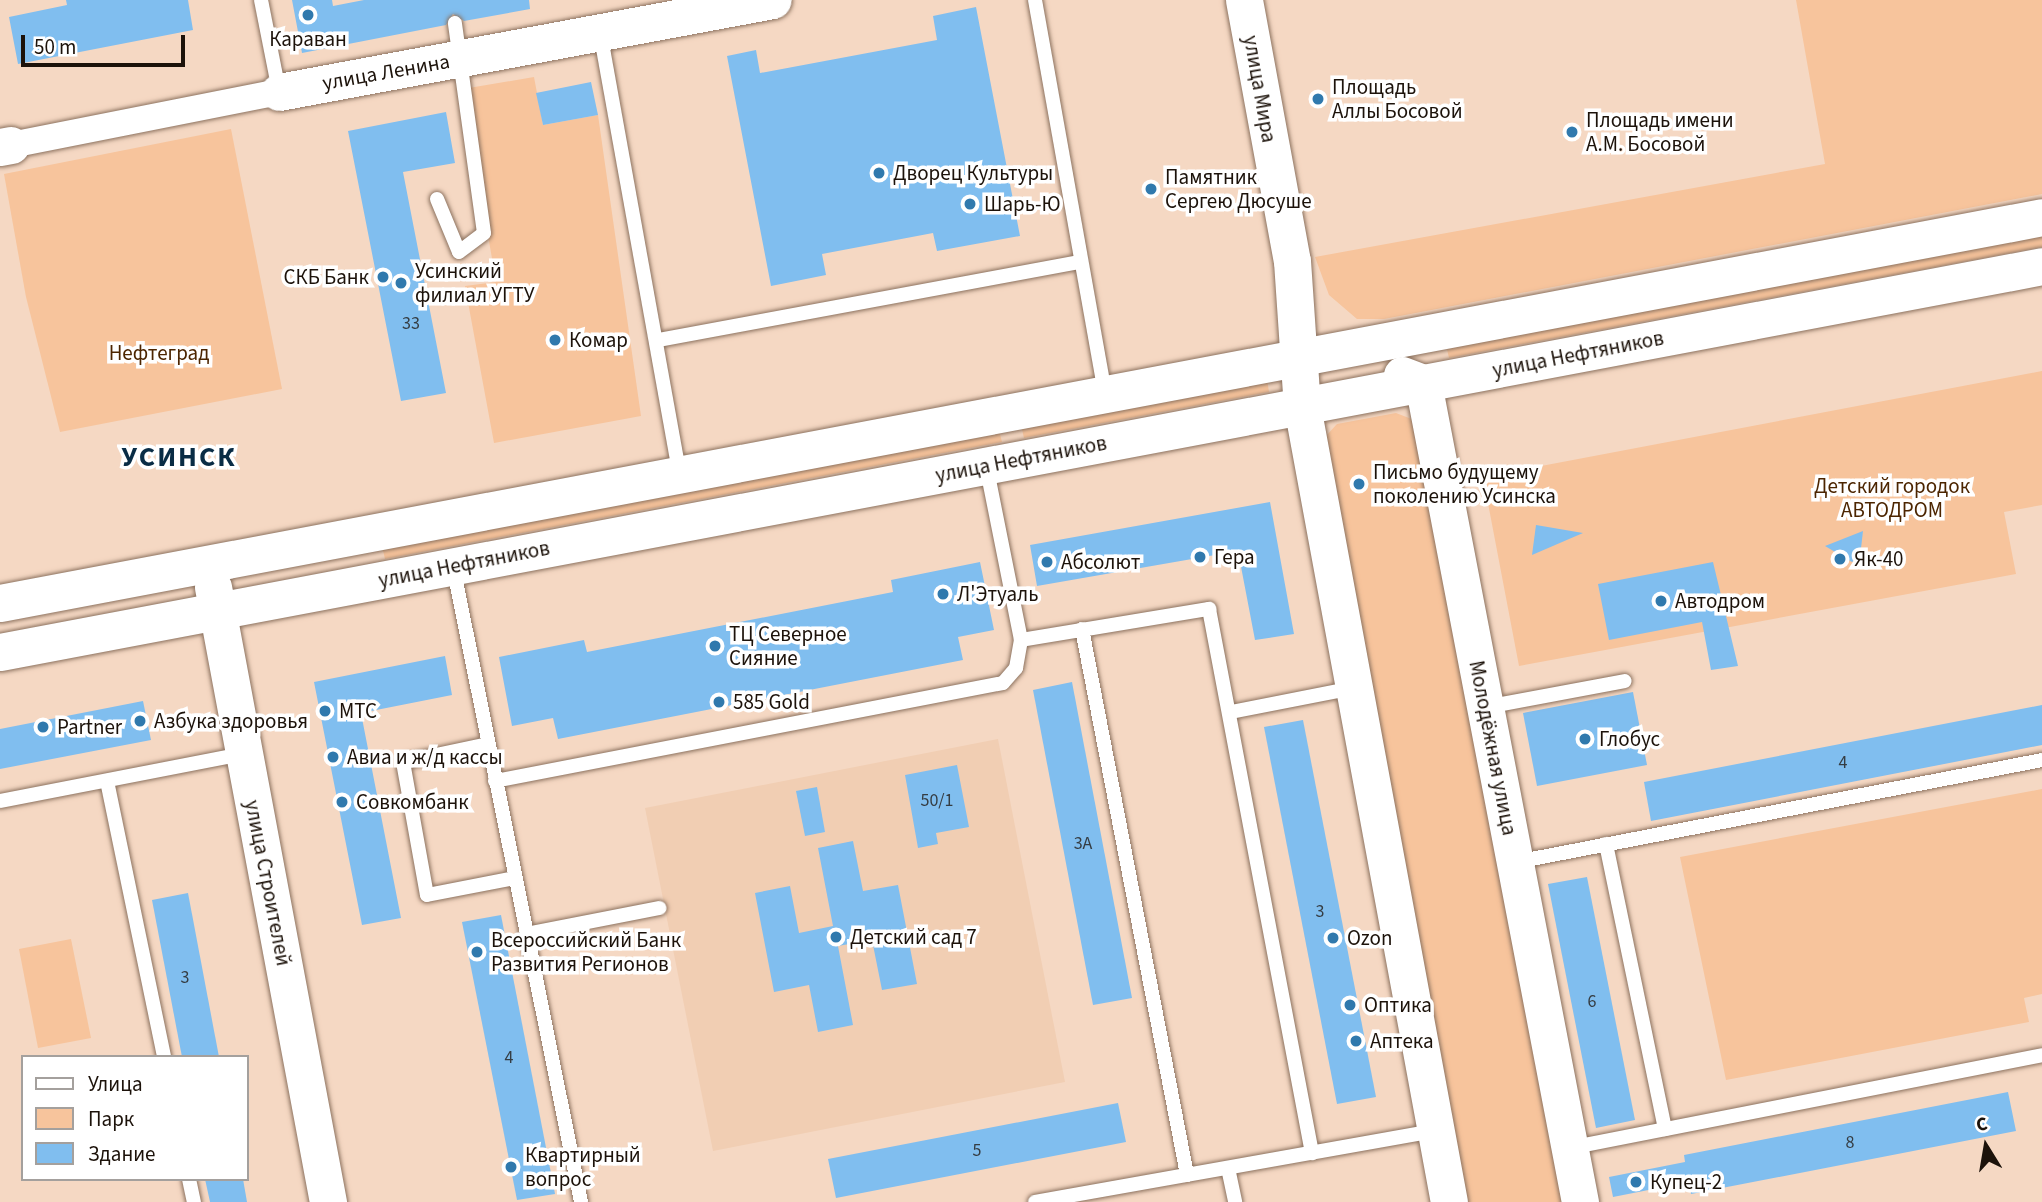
<!DOCTYPE html>
<html>
<head>
<meta charset="utf-8">
<style>
	body { margin:0 }
	#map { position:relative; width:2042px; height:1202px; overflow:hidden; background:#f5d8c3; font-family:"Source Sans 3",sans-serif }
	div>[style] { position:absolute }
	[style*='--x'] { left:calc(var(--x)*1px); top:calc(var(--y)*1px); width:calc(var(--w)*1px); rotate:calc(var(--a)*1deg) }
	.built>* { inset:0; background:#f1ceb3 }
	.green>* { inset:0; background:#f7c49c }
	.building>* { inset:0; background:#80beef }
	.roads { filter:drop-shadow(0 0 2px #8c725f) drop-shadow(0 0 2px #8c725f) }
	.lane>* { height:14px; margin:-7px; padding:0 7px; transform-origin:7px; border-radius:7px; background:#fff }
	.street>* { height:26px; margin:-13px; padding:0 13px; transform-origin:13px; border-radius:13px; background:#fff }
	.secondary>* { height:37px; margin:-18.5px; padding:0 18.5px; transform-origin:18.5px; border-radius:18.5px; background:#fff }
	.dots>* { width:19px; height:19px; translate:-50% -50%; box-sizing:border-box; border:4px solid #fff; border-radius:50% }
	span { translate:-50% -50%; white-space:nowrap; text-align:center; line-height:1.15; -webkit-text-stroke:7px #fff; paint-order:stroke }
	.number-label { font-size:18px; color:#353d43 }
	.number-label span { -webkit-text-stroke-width:0 }
	.poi-label { font-size:21px; color:#1c120a }
	.left { translate:0 -50%; text-align:left }
	.right { translate:-100% -50%; text-align:right }
	.street-label { font-size:21px; color:#1c120a }
	.park-label { font-size:21px; color:#4c2500 }
	.district-label { font-size:28px; color:#092c45; font-weight:700; letter-spacing:2px }
	.legend { position:absolute; left:21px; top:1055px; width:228px; height:126px; box-sizing:border-box; background:#fff; border:2px solid #a4a09d; margin:0; padding:9px 12px; list-style:none; font-size:21px; color:#1c120a }
	.legend li { display:flex; align-items:center; gap:14px; height:35px }
	.legend b { width:35px; border:2px solid #a4a09d }
	.north { position:absolute; left:1951px; top:1111px; width:70px; height:70px; -webkit-text-stroke:5px #fff; paint-order:stroke; rotate:349deg; font-size:19px; font-weight:700; line-height:28px; text-align:center; color:#1c120a }
	.north::after { content:''; display:block; margin:auto; width:24px; height:32px; background:#1c120a; clip-path:polygon(50% 0,100% 100%,50% 72%,0 100%) }
	.scale { position:absolute; left:21px; top:35px; width:164px; height:32px; box-sizing:border-box; border:4px solid #1c120a; border-top:0; padding-left:9px; font-size:21px; line-height:24px; white-space:nowrap; color:#1c120a; -webkit-text-stroke:5px #fff; paint-order:stroke }
</style>
</head>
<body>
<div id="map">
	<div class="built">
		<i style="clip-path:polygon(998px 739px,1065px 1082px,713px 1151px,645px 808px)"></i>
	</div>
	<div class="green">
		<i style="clip-path:polygon(1796px 0,2042px 0,2042px 194px,1384px 319px,1357px 319px,1329px 295px,1315px 257px,1825px 164px)"></i>
		<i style="clip-path:polygon(534px 77px,543px 125px,598px 115px,641px 416px,494px 443px,465px 286px,496px 282px,463px 89px)"></i>
		<i style="clip-path:polygon(231px 129px,282px 389px,60px 432px,26px 297px,4px 174px)"></i>
		<i style="clip-path:polygon(2042px 233px,2042px 247px,1449px 358px,1446px 345px)"></i>
		<i style="clip-path:polygon(2042px 371px,2042px 505px,2004px 512px,2016px 574px,1519px 666px,1483px 477px)"></i>
		<i style="clip-path:polygon(1267px 379px,1269px 392px,1024px 438px,1021px 425px)"></i>
		<i style="clip-path:polygon(1396px 413px,1414px 420px,1566px 1202px,1465px 1202px,1325px 437px,1337px 424px)"></i>
		<i style="clip-path:polygon(999px 430px,1002px 442px,385px 559px,382px 546px)"></i>
		<i style="clip-path:polygon(2042px 789px,2042px 994px,2024px 998px,2029px 1022px,1726px 1080px,1680px 857px)"></i>
		<i style="clip-path:polygon(71px 939px,91px 1038px,38px 1048px,19px 949px)"></i>
	</div>
	<div class="building">
		<i style="clip-path:polygon(66px 0,188px 0,193px 30px,18px 64px,9px 17px,67px 5px)"></i>
		<i style="clip-path:polygon(292px 0,332px 0,333px 6px,364px 0,529px 0,530px 9px,464px 21px,453px 14px,446px 25px,302px 53px)"></i>
		<i style="clip-path:polygon(976px 7px,1020px 236px,937px 251px,933px 233px,822px 254px,826px 275px,771px 286px,727px 56px,756px 50px,760px 73px,937px 40px,933px 16px)"></i>
		<i style="clip-path:polygon(591px 82px,598px 115px,543px 125px,536px 93px)"></i>
		<i style="clip-path:polygon(446px 112px,455px 163px,403px 172px,446px 393px,401px 401px,348px 131px)"></i>
		<i style="clip-path:polygon(1270px 502px,1294px 634px,1255px 640px,1238px 551px,1037px 586px,1030px 545px)"></i>
		<i style="clip-path:polygon(1536px 525px,1583px 533px,1532px 555px)"></i>
		<i style="clip-path:polygon(1863px 531px,1860px 557px,1852px 562px,1825px 546px)"></i>
		<i style="clip-path:polygon(980px 562px,994px 630px,958px 637px,963px 660px,558px 739px,553px 718px,512px 726px,499px 657px,584px 640px,587px 652px,893px 592px,891px 580px)"></i>
		<i style="clip-path:polygon(1713px 562px,1738px 666px,1711px 670px,1702px 622px,1609px 640px,1598px 584px)"></i>
		<i style="clip-path:polygon(445px 656px,452px 695px,361px 713px,401px 918px,362px 925px,314px 682px)"></i>
		<i style="clip-path:polygon(1072px 682px,1132px 998px,1093px 1005px,1033px 690px)"></i>
		<i style="clip-path:polygon(1633px 692px,1647px 765px,1537px 786px,1523px 713px)"></i>
		<i style="clip-path:polygon(143px 701px,151px 740px,0 769px,0 729px)"></i>
		<i style="clip-path:polygon(2042px 705px,2042px 745px,1651px 821px,1644px 782px)"></i>
		<i style="clip-path:polygon(1303px 720px,1376px 1097px,1337px 1104px,1264px 727px)"></i>
		<i style="clip-path:polygon(957px 765px,969px 827px,936px 833px,938px 844px,918px 848px,905px 775px)"></i>
		<i style="clip-path:polygon(817px 787px,825px 832px,805px 836px,796px 791px)"></i>
		<i style="clip-path:polygon(853px 841px,863px 891px,898px 885px,917px 984px,882px 990px,872px 940px,838px 946px,853px 1025px,818px 1032px,809px 985px,774px 992px,755px 893px,790px 886px,799px 933px,833px 926px,818px 848px)"></i>
		<i style="clip-path:polygon(1587px 877px,1635px 1120px,1596px 1128px,1548px 884px)"></i>
		<i style="clip-path:polygon(188px 893px,219px 1057px,182px 1057px,152px 900px)"></i>
		<i style="clip-path:polygon(501px 915px,555px 1194px,517px 1200px,462px 922px)"></i>
		<i style="clip-path:polygon(2008px 1092px,2016px 1131px,1691px 1194px,1689px 1182px,1613px 1197px,1609px 1177px,1685px 1162px,1684px 1155px)"></i>
		<i style="clip-path:polygon(1118px 1103px,1126px 1142px,836px 1198px,828px 1159px)"></i>
		<i style="clip-path:polygon(205px 1179px,243px 1179px,247px 1202px,210px 1202px)"></i>
	</div>
	<div class="roads">
		<div class="lane">
			<i style="--x:261;--y:0;--w:93;--a:78.8"></i>
			<i style="--x:1035;--y:0;--w:398;--a:79.9"></i>
			<i style="--x:600;--y:32;--w:448;--a:79.8"></i>
			<i style="--x:437;--y:199;--w:57;--a:67.5"></i>
			<i style="--x:459;--y:252;--w:31;--a:-37"></i>
			<i style="--x:484;--y:233;--w:212;--a:-97.9"></i>
			<i style="--x:658;--y:340;--w:429;--a:-10.5"></i>
			<i style="--x:453;--y:566;--w:649;--a:78.62"></i>
			<i style="--x:1082;--y:629;--w:556;--a:79.11"></i>
			<i style="--x:1021;--y:640;--w:191;--a:-9.4"></i>
			<i style="--x:1209;--y:609;--w:554;--a:79.28"></i>
			<i style="--x:1486;--y:707;--w:141;--a:-10.6"></i>
			<i style="--x:1231;--y:712;--w:124;--a:-11.1"></i>
			<i style="--x:488;--y:744;--w:87;--a:168"></i>
			<i style="--x:403;--y:762;--w:135;--a:79.8"></i>
			<i style="--x:427;--y:895;--w:90;--a:-10.9"></i>
			<i style="--x:107;--y:781;--w:282;--a:78.3"></i>
			<i style="--x:495;--y:781;--w:517;--a:-10.92"></i>
			<i style="--x:1003;--y:683;--w:20;--a:-49"></i>
			<i style="--x:1016;--y:668;--w:28;--a:-80"></i>
			<i style="--x:1021;--y:640;--w:178;--a:-101.3"></i>
			<i style="--x:0;--y:801;--w:247;--a:-11"></i>
			<i style="--x:1606;--y:844;--w:291;--a:78.3"></i>
			<i style="--x:1516;--y:862;--w:536;--a:-10.97"></i>
			<i style="--x:526;--y:934;--w:136;--a:-11"></i>
			<i style="--x:1569;--y:1148;--w:482;--a:-11.1"></i>
			<i style="--x:1228;--y:1168;--w:35;--a:78"></i>
			<i style="--x:189;--y:1179;--w:24;--a:78"></i>
			<i style="--x:1035;--y:1202;--w:405;--a:-10.1"></i>
		</div>
		<div class="street">
			<i style="--x:11;--y:145;--w:273;--a:-11.2"></i>
		</div>
		<div class="secondary">
			<i style="--x:1244;--y:0;--w:265;--a:79.6"></i>
			<i style="--x:1292;--y:261;--w:145;--a:86.1"></i>
			<i style="--x:1302;--y:406;--w:809;--a:79.54"></i>
			<i style="--x:279;--y:92;--w:502;--a:-10.55"></i>
			<i style="--x:0;--y:147;--w:11;--a:-10"></i>
			<i style="--x:1402;--y:375;--w:22;--a:21"></i>
			<i style="--x:1423;--y:383;--w:834;--a:79.15"></i>
			<i style="--x:213;--y:587;--w:626;--a:79.41"></i>
			<i style="--x:0;--y:603;--w:2078;--a:-10.7"></i>
			<i style="--x:0;--y:652;--w:2078;--a:-10.7"></i>
		</div>
	</div>
	<div class="dots">
		<i style="left:308px;top:15px;background:#3079ad"></i>
		<i style="left:1318px;top:99px;background:#3079ad"></i>
		<i style="left:1572px;top:132px;background:#3079ad"></i>
		<i style="left:879px;top:173px;background:#3079ad"></i>
		<i style="left:1151px;top:189px;background:#3079ad"></i>
		<i style="left:970px;top:204px;background:#3079ad"></i>
		<i style="left:383px;top:277px;background:#3079ad"></i>
		<i style="left:401px;top:283px;background:#3079ad"></i>
		<i style="left:555px;top:340px;background:#3079ad"></i>
		<i style="left:1359px;top:484px;background:#3079ad"></i>
		<i style="left:1200px;top:557px;background:#3079ad"></i>
		<i style="left:1840px;top:559px;background:#3079ad"></i>
		<i style="left:1047px;top:562px;background:#3079ad"></i>
		<i style="left:943px;top:594px;background:#3079ad"></i>
		<i style="left:1661px;top:601px;background:#3079ad"></i>
		<i style="left:715px;top:646px;background:#3079ad"></i>
		<i style="left:719px;top:702px;background:#3079ad"></i>
		<i style="left:325px;top:711px;background:#3079ad"></i>
		<i style="left:140px;top:721px;background:#3079ad"></i>
		<i style="left:43px;top:727px;background:#3079ad"></i>
		<i style="left:1585px;top:739px;background:#3079ad"></i>
		<i style="left:333px;top:757px;background:#3079ad"></i>
		<i style="left:342px;top:802px;background:#3079ad"></i>
		<i style="left:836px;top:937px;background:#3079ad"></i>
		<i style="left:1333px;top:938px;background:#3079ad"></i>
		<i style="left:477px;top:952px;background:#3079ad"></i>
		<i style="left:1350px;top:1005px;background:#3079ad"></i>
		<i style="left:1356px;top:1041px;background:#3079ad"></i>
		<i style="left:511px;top:1167px;background:#3079ad"></i>
		<i style="left:1636px;top:1182px;background:#3079ad"></i>
	</div>
	<div class="number-label">
		<span style="left:411px;top:324px">33</span>
		<span style="left:1843px;top:763px">4</span>
		<span style="left:937px;top:801px">50/1</span>
		<span style="left:1083px;top:844px">3А</span>
		<span style="left:1320px;top:912px">3</span>
		<span style="left:185px;top:978px">3</span>
		<span style="left:1592px;top:1002px">6</span>
		<span style="left:509px;top:1058px">4</span>
		<span style="left:1850px;top:1143px">8</span>
		<span style="left:977px;top:1151px">5</span>
	</div>
	<div class="poi-label">
		<span style="left:308px;top:39px">Караван</span>
		<span class="left" style="left:1332px;top:99px">Площадь<br>Аллы Босовой</span>
		<span class="left" style="left:1586px;top:132px">Площадь имени<br>А.М. Босовой</span>
		<span class="left" style="left:893px;top:173px">Дворец Культуры</span>
		<span class="left" style="left:1165px;top:189px">Памятник<br>Сергею Дюсуше</span>
		<span class="left" style="left:984px;top:204px">Шарь-Ю</span>
		<span class="left" style="left:415px;top:283px">Усинский<br>филиал УГТУ</span>
		<span class="right" style="left:369px;top:277px">СКБ Банк</span>
		<span class="left" style="left:569px;top:340px">Комар</span>
		<span class="left" style="left:1373px;top:484px">Письмо будущему<br>поколению Усинска</span>
		<span class="left" style="left:1214px;top:557px">Гера</span>
		<span class="left" style="left:1854px;top:559px">Як-40</span>
		<span class="left" style="left:1061px;top:562px">Абсолют</span>
		<span class="left" style="left:957px;top:594px">Л'Этуаль</span>
		<span class="left" style="left:1675px;top:601px">Автодром</span>
		<span class="left" style="left:729px;top:646px">ТЦ Северное<br>Сияние</span>
		<span class="left" style="left:733px;top:702px">585 Gold</span>
		<span class="left" style="left:339px;top:711px">МТС</span>
		<span class="left" style="left:154px;top:721px">Азбука здоровья</span>
		<span class="left" style="left:57px;top:727px">Partner</span>
		<span class="left" style="left:1599px;top:739px">Глобус</span>
		<span class="left" style="left:347px;top:757px">Авиа и ж/д кассы</span>
		<span class="left" style="left:356px;top:802px">Совкомбанк</span>
		<span class="left" style="left:850px;top:937px">Детский сад 7</span>
		<span class="left" style="left:1347px;top:938px">Ozon</span>
		<span class="left" style="left:491px;top:952px">Всероссийский Банк<br>Развития Регионов</span>
		<span class="left" style="left:1364px;top:1005px">Оптика</span>
		<span class="left" style="left:1370px;top:1041px">Аптека</span>
		<span class="left" style="left:525px;top:1167px">Квартирный<br>вопрос</span>
		<span class="left" style="left:1650px;top:1182px">Купец-2</span>
	</div>
	<div class="street-label">
		<span style="left:386px;top:72px;rotate:-10deg">улица Ленина</span>
		<span style="left:1260px;top:89px;rotate:80deg">улица Мира</span>
		<span style="left:1578px;top:354px;rotate:-11deg">улица Нефтяников</span>
		<span style="left:1021px;top:459px;rotate:-11deg">улица Нефтяников</span>
		<span style="left:464px;top:564px;rotate:-11deg">улица Нефтяников</span>
		<span style="left:1493px;top:748px;rotate:79deg">Молодёжная улица</span>
		<span style="left:268px;top:883px;rotate:79deg">улица Строителей</span>
	</div>
	<div class="park-label">
		<span style="left:159px;top:353px">Нефтеград</span>
		<span style="left:1892px;top:498px">Детский городок<br>АВТОДРОМ</span>
	</div>
	<div class="district-label">
		<span style="left:179px;top:457px">УСИНСК</span>
	</div>
	<ul class="legend">
	<li><b style="height:9px;background:#fff"></b>Улица</li>
	<li><b style="height:19px;background:#f7c49c"></b>Парк</li>
	<li><b style="height:19px;background:#80beef"></b>Здание</li>
	</ul>
	<div class="north">С</div>
	<div class="scale">50 m</div>
</div>
</body>
</html>
